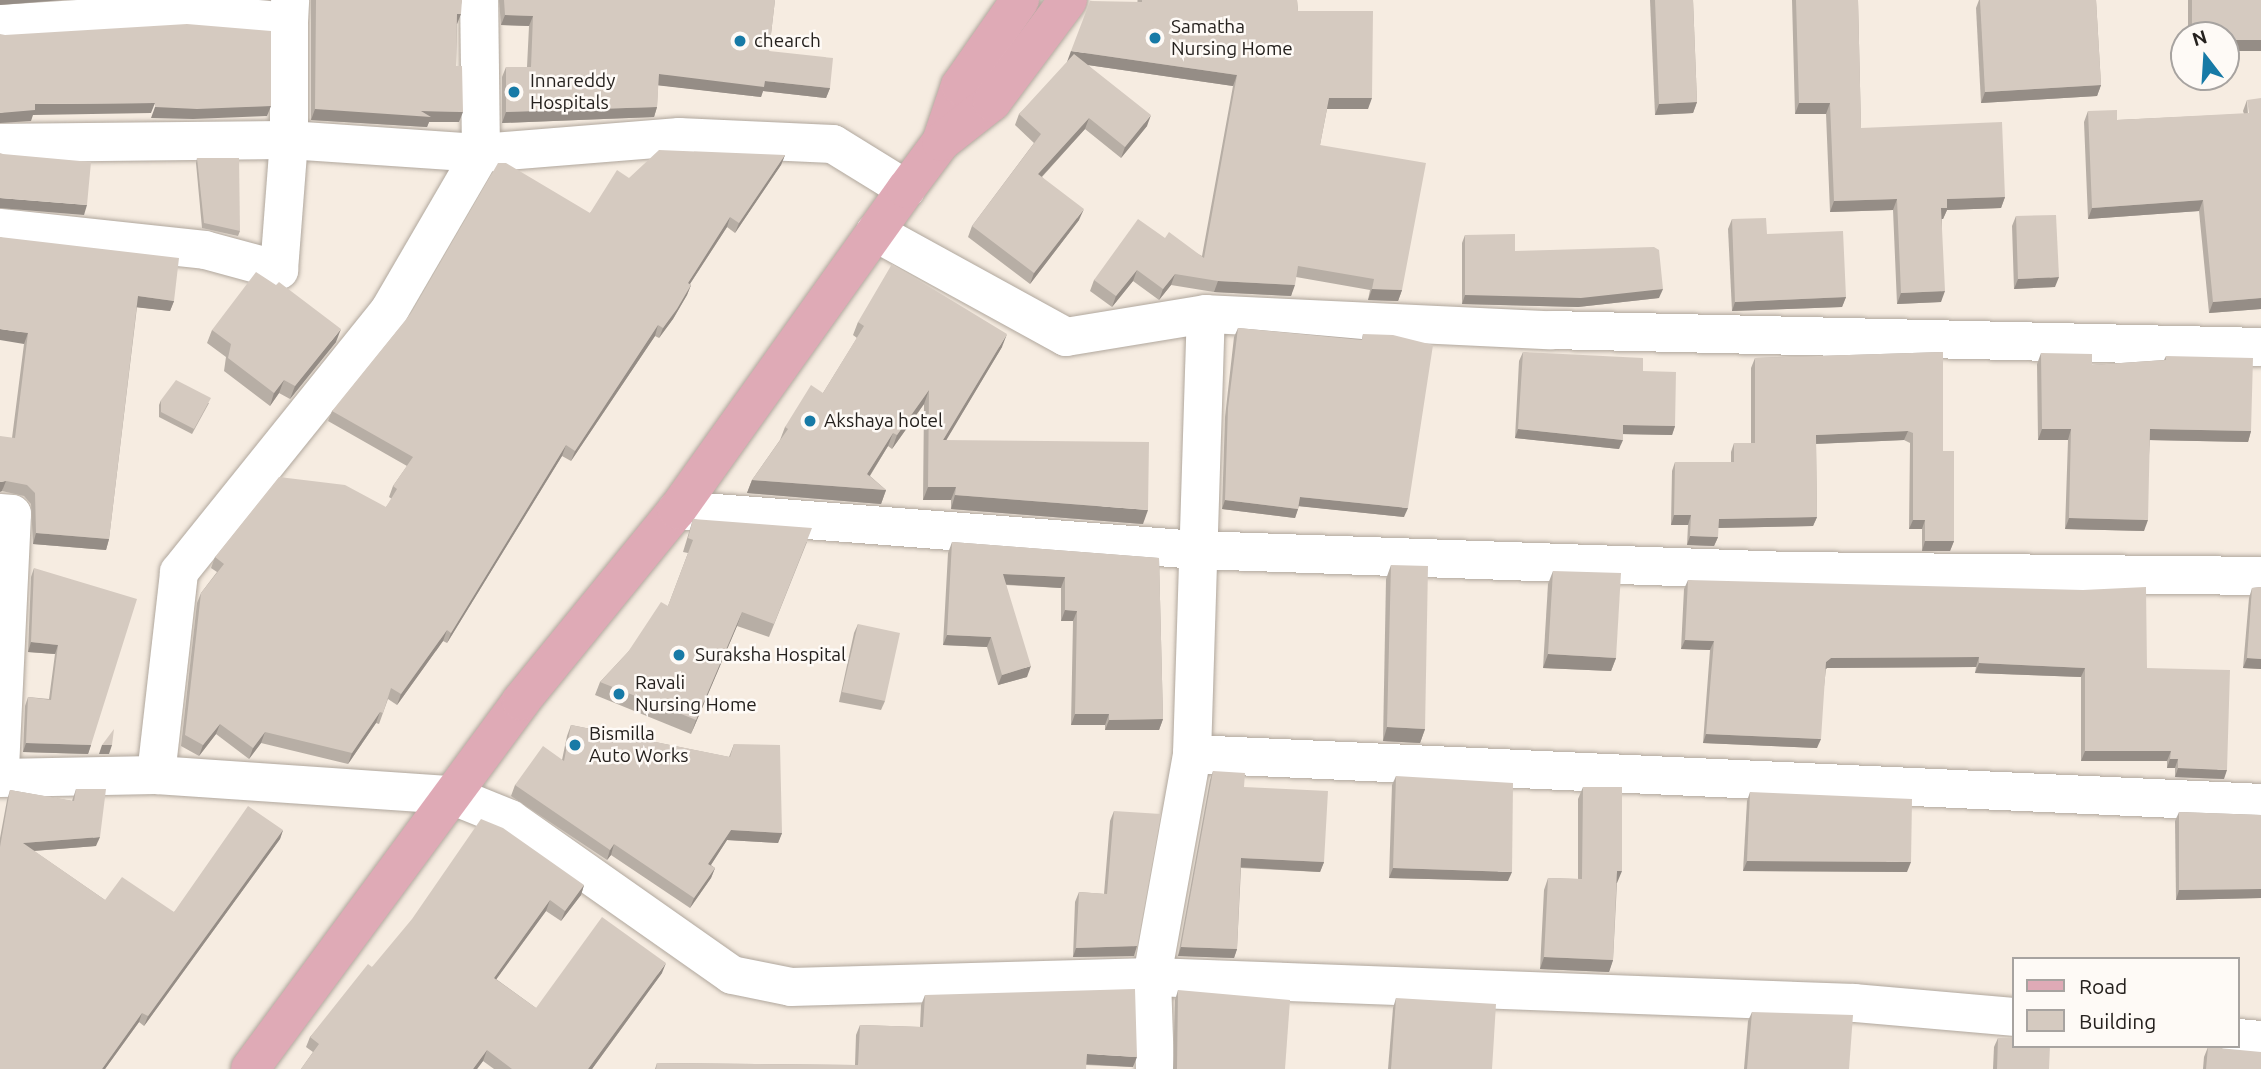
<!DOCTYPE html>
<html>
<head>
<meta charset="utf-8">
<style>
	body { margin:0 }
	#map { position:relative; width:2261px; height:1069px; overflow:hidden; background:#f6ece1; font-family:Ubuntu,sans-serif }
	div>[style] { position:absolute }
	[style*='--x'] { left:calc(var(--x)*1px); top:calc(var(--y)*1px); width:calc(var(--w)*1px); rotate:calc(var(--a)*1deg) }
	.roads { filter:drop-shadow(0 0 2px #b0a79d) drop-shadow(0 0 2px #b0a79d) }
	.minor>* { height:38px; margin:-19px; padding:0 19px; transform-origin:19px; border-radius:19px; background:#fff }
	.major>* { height:38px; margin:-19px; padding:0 19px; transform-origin:19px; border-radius:19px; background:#dfaab6 }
	.wall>* { inset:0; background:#b7aea5 }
	.shaded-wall>* { inset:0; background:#958d86 }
	.building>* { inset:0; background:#d5cac0 }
	.dots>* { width:19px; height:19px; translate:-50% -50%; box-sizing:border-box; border:4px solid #fefaf6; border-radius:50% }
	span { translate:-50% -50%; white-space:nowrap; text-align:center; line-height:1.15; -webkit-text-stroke:5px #fefaf6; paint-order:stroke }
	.poi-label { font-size:19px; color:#25211e }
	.left { translate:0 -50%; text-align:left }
	.legend { position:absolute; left:2012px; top:957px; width:228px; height:91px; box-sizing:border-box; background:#fefaf6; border:2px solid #a7a3a0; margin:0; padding:9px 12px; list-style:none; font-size:21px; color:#25211e }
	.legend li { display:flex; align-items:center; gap:14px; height:35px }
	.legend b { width:35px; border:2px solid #a7a3a0 }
	.north { position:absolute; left:2170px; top:21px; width:70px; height:70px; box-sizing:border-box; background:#fefaf6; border:2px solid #a7a3a0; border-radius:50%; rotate:343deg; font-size:19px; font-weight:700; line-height:28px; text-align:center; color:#25211e }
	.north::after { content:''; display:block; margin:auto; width:24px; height:32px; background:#177aa6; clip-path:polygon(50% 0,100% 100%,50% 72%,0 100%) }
</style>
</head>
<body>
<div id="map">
	<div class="roads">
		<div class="minor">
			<i style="--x:0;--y:24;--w:184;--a:-3.7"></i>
			<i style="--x:184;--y:12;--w:105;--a:5.4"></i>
			<i style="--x:289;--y:22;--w:22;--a:-87"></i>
			<i style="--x:0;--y:143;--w:289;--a:-0.6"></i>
			<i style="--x:289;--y:140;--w:118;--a:-90"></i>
			<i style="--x:0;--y:228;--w:206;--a:6.1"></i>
			<i style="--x:205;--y:250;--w:77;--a:15.1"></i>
			<i style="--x:279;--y:270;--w:130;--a:-85.6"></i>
			<i style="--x:289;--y:140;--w:192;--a:3.9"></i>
			<i style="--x:481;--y:153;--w:153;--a:-90.7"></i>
			<i style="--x:875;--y:232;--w:218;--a:28.8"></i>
			<i style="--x:1066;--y:337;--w:142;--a:-9.3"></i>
			<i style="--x:677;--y:510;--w:522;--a:4.4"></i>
			<i style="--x:1197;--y:550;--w:593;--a:2.03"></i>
			<i style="--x:1790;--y:571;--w:471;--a:0.6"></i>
			<i style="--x:0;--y:513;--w:12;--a:5"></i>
			<i style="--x:12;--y:514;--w:259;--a:92.7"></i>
			<i style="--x:1192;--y:754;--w:1070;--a:2.62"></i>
			<i style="--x:156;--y:775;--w:204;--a:-83.5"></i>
			<i style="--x:179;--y:572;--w:335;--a:-51.2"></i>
			<i style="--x:389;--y:311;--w:183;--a:-59.8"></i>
			<i style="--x:481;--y:153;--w:199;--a:-4.6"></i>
			<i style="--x:679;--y:137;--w:154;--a:2.6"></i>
			<i style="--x:833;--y:144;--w:86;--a:31.7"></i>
			<i style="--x:0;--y:778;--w:156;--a:-1.1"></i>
			<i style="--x:156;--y:775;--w:296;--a:3.9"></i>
			<i style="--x:451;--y:795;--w:64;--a:22.1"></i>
			<i style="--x:510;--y:819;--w:271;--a:35.1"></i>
			<i style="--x:732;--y:975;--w:60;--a:11.5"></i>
			<i style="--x:791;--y:987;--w:361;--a:-1.6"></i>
			<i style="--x:1152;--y:977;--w:703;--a:2.12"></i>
			<i style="--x:1855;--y:1003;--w:160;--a:5"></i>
			<i style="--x:2238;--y:1038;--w:23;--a:5"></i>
			<i style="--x:1155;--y:1069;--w:92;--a:-91.9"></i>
			<i style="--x:1152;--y:977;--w:227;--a:-79.8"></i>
			<i style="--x:1192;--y:754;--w:440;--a:-88.2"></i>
			<i style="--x:1206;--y:314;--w:345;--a:2.7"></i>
			<i style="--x:1551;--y:330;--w:710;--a:1.37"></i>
		</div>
		<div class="major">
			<i style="--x:941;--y:142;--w:59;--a:-71.3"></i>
			<i style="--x:960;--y:86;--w:105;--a:-55.1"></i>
			<i style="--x:250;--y:1069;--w:457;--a:-53.6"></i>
			<i style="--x:521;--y:701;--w:247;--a:-50.8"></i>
			<i style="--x:677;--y:510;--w:394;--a:-54.5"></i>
			<i style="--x:906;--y:189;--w:59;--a:-53.3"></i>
			<i style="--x:941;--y:142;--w:65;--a:-38.1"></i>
			<i style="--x:992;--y:102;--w:127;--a:-53.3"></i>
		</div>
	</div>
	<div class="wall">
		<i style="clip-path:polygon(311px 0,462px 0,457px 24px,456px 66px,459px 122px,429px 122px,427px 127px,311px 120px)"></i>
		<i style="clip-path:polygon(499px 0,775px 0,769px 51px,830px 88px,826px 98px,763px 91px,761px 97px,658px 85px,657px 107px,654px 117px,502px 123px,502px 77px,506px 67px,527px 67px,529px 26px,501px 25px)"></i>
		<i style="clip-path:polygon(1137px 0,1297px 0,1298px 11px,1368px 109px,1327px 109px,1320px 145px,1402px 290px,1398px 301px,1368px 300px,1370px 290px,1296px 277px,1291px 296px,1214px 292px,1171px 285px,1159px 300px,1133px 281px,1112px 307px,1090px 291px,1094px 280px,1165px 238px,1202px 256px,1233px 86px,1088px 65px,1147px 126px,1121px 158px,1085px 129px,1042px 177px,1079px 220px,1030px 284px,968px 237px,972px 226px,1034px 143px,1015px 125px,1019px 114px,1138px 1px)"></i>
		<i style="clip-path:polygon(1650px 0,1693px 0,1697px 102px,1693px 113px,1655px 115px)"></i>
		<i style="clip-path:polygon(1792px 0,1858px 0,1861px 128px,2005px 197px,2001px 208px,1947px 210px,1943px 219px,1942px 219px,1941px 302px,1897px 304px,1893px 210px,1830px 212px,1826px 114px,1795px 114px)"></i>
		<i style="clip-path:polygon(1979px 0,2096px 0,2101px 85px,2097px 96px,1981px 103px,1976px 8px)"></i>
		<i style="clip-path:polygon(2188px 0,2261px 0,2226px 35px,2188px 35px)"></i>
		<i style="clip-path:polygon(2247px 100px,2261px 309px,2209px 313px,2199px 211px,2088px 219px,2084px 122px,2088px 111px,2117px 120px,2244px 114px,2243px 111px)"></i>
		<i style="clip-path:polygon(785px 155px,781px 165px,735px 233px,727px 227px,690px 284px,691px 285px,687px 295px,673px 319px,659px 338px,655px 336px,571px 461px,562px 456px,447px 643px,443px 641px,397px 705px,388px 699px,379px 724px,376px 723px,348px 764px,261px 743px,249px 759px,216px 734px,199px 756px,181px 746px,197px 603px,201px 593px,217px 572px,211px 568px,215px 557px,386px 507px,392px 499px,389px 497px,393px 486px,407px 466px,328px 421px,332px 411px,590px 213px,629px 178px)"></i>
		<i style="clip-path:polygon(197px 158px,240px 231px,238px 236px,202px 228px,196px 163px)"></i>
		<i style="clip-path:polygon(2016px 216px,2055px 287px,2014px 289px,2012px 226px)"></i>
		<i style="clip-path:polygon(1732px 219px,1767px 234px,1846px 297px,1842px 307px,1732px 311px,1728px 229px)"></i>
		<i style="clip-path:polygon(1465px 235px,1515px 251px,1659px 298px,1578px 307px,1462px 304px,1462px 243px)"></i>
		<i style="clip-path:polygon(0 237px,174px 301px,170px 311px,137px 307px,109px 539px,106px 550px,33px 544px,31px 504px,24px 496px,2px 491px,12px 438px,24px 344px)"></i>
		<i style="clip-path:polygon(858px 322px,1002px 347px,946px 440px,1143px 524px,951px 509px,951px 500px,923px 500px,924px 404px,892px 449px,888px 446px,870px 476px,886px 490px,881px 504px,747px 493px,752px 480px,780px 440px,785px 427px,823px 393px,857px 338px,853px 335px)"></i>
		<i style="clip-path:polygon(1238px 328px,1362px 339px,1363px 334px,1404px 517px,1299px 506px,1295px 518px,1222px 509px,1225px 417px,1234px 337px)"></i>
		<i style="clip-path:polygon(212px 330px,336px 342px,290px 399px,279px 393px,270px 406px,224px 371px,226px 357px,207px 343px)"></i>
		<i style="clip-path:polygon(1523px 352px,1643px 371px,1675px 426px,1672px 435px,1623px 434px,1619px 449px,1515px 438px,1519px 361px)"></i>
		<i style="clip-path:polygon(1943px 352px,1943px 451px,1954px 541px,1950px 551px,1922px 551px,1922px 529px,1909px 529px,1910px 443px,1904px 440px,1816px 444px,1817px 517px,1813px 526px,1718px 528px,1718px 537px,1714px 546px,1687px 545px,1688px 525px,1671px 525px,1672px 471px,1675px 462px,1731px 462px,1731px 452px,1734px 443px,1751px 443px,1751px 368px,1755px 358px)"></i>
		<i style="clip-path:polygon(2041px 353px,2092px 365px,2164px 360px,2166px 356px,2251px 431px,2248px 442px,2150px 440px,2144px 531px,2065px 529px,2068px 440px,2038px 440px,2037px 364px)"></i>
		<i style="clip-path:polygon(161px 400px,209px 403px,192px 434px,159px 417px,159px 405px)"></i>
		<i style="clip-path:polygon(693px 519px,807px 542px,769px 637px,737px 626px,691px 734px,595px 695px,600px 682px,628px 652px,668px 606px,688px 553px,683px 552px)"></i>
		<i style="clip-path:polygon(952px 542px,1159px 558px,1163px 719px,1159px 730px,1105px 730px,1105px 725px,1071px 725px,1073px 621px,1061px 621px,1061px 588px,1006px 585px,1027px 677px,998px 685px,987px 647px,943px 645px,948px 553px)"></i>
		<i style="clip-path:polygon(1391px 565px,1425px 729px,1420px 743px,1383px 741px,1386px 579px)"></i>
		<i style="clip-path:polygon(34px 568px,91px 745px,88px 754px,23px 752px,25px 706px,28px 697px,49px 699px,55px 654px,28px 652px,31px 577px)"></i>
		<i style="clip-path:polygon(1553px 571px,1616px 658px,1611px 671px,1543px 668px,1548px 584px)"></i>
		<i style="clip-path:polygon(1688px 580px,2147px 668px,2224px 779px,2175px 777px,2175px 768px,2167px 768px,2167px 761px,2081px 761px,2081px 677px,1975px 673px,1976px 667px,1827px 668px,1826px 669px,1817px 748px,1703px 743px,1710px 650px,1681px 649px,1684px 589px)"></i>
		<i style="clip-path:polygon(2261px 587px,2261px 669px,2243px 668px,2249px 598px,2252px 588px)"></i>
		<i style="clip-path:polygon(858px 624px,885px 701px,881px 710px,839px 702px,854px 633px)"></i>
		<i style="clip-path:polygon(571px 725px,729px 757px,734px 744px,782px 833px,778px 843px,727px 840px,711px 865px,715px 868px,711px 878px,690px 908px,611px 855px,607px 860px,511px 796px,515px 785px,562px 760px,567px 736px)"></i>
		<i style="clip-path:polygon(1213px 771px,1244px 787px,1324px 862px,1320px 872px,1241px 868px,1237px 949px,1234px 958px,1178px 956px,1210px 780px)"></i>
		<i style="clip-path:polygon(1396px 776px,1508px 881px,1389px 878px,1392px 785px)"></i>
		<i style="clip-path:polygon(1583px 787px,1617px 883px,1613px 960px,1609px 972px,1540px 969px,1544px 890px,1548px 878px,1578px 879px,1578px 799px)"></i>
		<i style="clip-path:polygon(76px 789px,96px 846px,34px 851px,105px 900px,174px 912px,283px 830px,280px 839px,144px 1026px,139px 1022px,105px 1069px,0 1069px,0 838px,7px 800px,10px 790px,72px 801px)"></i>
		<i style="clip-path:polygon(1750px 792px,1907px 872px,1743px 871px,1747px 801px)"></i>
		<i style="clip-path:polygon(1114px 811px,1134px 956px,1073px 957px,1075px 902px,1079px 892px,1104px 894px,1110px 821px)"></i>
		<i style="clip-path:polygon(2179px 812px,2261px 815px,2261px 898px,2176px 900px,2175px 821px)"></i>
		<i style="clip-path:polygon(584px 885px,581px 895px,561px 921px,546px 911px,496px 979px,536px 1008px,662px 973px,592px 1069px,494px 1069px,483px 1061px,477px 1069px,301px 1069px,313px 1052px,306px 1047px,310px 1037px,372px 967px)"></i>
		<i style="clip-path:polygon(1178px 990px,1285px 1069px,1173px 1069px,1175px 1000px)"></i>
		<i style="clip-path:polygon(925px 995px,1133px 1067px,1086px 1065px,1086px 1069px,655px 1069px,657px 1063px,855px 1065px,856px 1035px,860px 1025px,920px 1027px,921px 1005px)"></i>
		<i style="clip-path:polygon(1396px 998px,1492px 1069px,1388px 1069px,1393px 1008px)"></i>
		<i style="clip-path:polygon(1752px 1012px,1849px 1069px,1744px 1069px,1748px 1021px)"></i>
		<i style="clip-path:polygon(1998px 1038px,2049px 1069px,1993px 1069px,1994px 1047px)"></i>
		<i style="clip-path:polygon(2208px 1047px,2261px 1069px,2203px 1069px,2204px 1057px)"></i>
	</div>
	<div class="shaded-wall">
		<i style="clip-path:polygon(0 0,63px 0,0 5px)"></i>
		<i style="clip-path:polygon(457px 14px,461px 14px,457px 24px,453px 24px)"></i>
		<i style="clip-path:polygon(505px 15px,533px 16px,529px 26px,501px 25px)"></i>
		<i style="clip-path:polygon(2226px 40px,2261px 40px,2261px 51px,2226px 51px)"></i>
		<i style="clip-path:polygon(1071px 51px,1237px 75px,1233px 86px,1067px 62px)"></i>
		<i style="clip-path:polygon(659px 74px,765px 81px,830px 88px,826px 98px,763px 91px,761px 97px,655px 85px)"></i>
		<i style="clip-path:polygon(2101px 85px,2097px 96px,1981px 103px,1985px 92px)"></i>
		<i style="clip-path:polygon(1329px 98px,1372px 98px,1368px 109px,1325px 109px)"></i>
		<i style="clip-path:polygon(1697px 102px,1693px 113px,1655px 115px,1659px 104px)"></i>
		<i style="clip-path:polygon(155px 103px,151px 113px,33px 115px,31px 121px,0 123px,0 113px,35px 104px)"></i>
		<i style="clip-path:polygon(1799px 103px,1830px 103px,1826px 114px,1795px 114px)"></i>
		<i style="clip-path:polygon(271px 106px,267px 116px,193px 119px,151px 118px,155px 107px)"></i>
		<i style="clip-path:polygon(657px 107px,654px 117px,502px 123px,506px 112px)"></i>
		<i style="clip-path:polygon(315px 109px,421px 111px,463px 112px,459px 122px,429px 122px,427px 127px,311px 120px)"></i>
		<i style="clip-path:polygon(1151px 115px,1147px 126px,1121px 158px,1125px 147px)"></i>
		<i style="clip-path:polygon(1089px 118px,1085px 129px,1034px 185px,1038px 174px)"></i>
		<i style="clip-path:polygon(785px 155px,781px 165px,735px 233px,739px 223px)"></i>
		<i style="clip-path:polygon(2005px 197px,2001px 208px,1947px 210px,1943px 219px,1937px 219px,1941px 208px,1947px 199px)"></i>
		<i style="clip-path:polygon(0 198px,87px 205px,84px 215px,0 208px)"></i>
		<i style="clip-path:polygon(1897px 199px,1893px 210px,1830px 212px,1834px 201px)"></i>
		<i style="clip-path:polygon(2203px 200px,2199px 211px,2088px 219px,2092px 208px)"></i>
		<i style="clip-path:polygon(1084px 209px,1079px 220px,1030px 284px,1034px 273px)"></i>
		<i style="clip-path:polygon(730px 217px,727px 227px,684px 293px,688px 283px)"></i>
		<i style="clip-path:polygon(1137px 270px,1133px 281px,1112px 307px,1116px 296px)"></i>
		<i style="clip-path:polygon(1175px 274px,1171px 285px,1159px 300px,1163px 289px)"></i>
		<i style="clip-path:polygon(2059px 277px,2055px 287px,2014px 289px,2018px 279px)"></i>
		<i style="clip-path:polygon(1218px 281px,1295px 285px,1291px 296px,1214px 292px)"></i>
		<i style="clip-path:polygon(691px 285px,687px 295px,673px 319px,659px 338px,663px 328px)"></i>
		<i style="clip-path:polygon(1372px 289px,1402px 290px,1398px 301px,1368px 300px)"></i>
		<i style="clip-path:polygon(1663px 289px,1659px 298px,1578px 307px,1462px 304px,1465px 295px)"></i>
		<i style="clip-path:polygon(1945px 291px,1941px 302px,1897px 304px,1901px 293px)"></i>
		<i style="clip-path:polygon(138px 296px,174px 301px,170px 311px,134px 307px)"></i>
		<i style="clip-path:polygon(1846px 297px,1842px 307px,1732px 311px,1735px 302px)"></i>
		<i style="clip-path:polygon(2261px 298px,2261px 309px,2209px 313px,2213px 302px)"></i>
		<i style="clip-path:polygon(658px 325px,655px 336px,571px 461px,575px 451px)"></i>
		<i style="clip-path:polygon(0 329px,28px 333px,24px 344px,0 340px)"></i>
		<i style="clip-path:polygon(341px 329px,336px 342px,290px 399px,295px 386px)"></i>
		<i style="clip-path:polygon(1007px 334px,1002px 347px,938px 454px,943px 440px)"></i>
		<i style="clip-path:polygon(284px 380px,279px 393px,270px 406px,274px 393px)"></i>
		<i style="clip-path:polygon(929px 390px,924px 404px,892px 449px,897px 435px)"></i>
		<i style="clip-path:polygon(1623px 425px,1675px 426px,1672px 435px,1619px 434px)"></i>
		<i style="clip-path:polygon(1518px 429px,1623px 440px,1619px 449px,1515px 438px)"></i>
		<i style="clip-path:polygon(2042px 429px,2071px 429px,2068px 440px,2038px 440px)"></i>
		<i style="clip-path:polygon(2150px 429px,2251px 431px,2248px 442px,2146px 440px)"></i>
		<i style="clip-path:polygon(1908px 431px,1904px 440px,1812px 444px,1816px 435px)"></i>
		<i style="clip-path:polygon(893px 433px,888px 446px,862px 488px,867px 474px)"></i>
		<i style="clip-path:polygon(566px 445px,562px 456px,447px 643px,451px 633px)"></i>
		<i style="clip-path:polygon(752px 480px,886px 490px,881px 504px,747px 493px)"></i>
		<i style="clip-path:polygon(6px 481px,2px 491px,0 492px,0 482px)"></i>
		<i style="clip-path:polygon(928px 487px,956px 487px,951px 500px,923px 500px)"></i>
		<i style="clip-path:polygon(955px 495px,1148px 510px,1143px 524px,951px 509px)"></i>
		<i style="clip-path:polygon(1300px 497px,1408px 508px,1404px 517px,1297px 506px)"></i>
		<i style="clip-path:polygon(1225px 500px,1298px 509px,1295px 518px,1222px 509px)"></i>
		<i style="clip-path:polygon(1674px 515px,1691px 515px,1688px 525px,1671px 525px)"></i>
		<i style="clip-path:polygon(1817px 517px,1813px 526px,1715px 528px,1719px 519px)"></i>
		<i style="clip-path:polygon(2069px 518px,2148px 520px,2144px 531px,2065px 529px)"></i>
		<i style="clip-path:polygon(1913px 520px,1925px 520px,1922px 529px,1909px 529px)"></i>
		<i style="clip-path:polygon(36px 533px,109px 539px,106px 550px,33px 544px)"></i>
		<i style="clip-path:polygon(1690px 536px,1718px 537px,1714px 546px,1687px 545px)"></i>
		<i style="clip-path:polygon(1925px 541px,1954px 541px,1950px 551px,1922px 551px)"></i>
		<i style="clip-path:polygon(1003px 574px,1065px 577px,1061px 588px,999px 584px)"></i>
		<i style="clip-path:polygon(1065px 610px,1077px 611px,1073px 621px,1061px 621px)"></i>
		<i style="clip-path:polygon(742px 612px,737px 626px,691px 734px,696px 720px)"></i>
		<i style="clip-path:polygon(447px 630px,443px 641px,397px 705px,401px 694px)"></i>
		<i style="clip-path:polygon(947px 635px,991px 637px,987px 647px,943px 645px)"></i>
		<i style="clip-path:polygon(1685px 640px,1714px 641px,1710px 650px,1681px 649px)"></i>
		<i style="clip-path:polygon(31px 642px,58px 645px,55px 654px,28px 652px)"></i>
		<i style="clip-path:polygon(1548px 654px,1616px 658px,1611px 671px,1543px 668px)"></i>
		<i style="clip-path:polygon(1979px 657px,1976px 667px,1827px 668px,1823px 671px,1826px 662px,1831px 658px)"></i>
		<i style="clip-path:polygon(2247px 658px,2261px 659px,2261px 669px,2243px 668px)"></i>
		<i style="clip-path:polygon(1979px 663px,2085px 668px,2081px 677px,1975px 673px)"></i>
		<i style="clip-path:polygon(1031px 666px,1027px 677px,998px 685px,1002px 675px)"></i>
		<i style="clip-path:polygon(380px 712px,376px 723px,348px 764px,352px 753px)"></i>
		<i style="clip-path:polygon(1075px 714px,1109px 714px,1105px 725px,1071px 725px)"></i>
		<i style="clip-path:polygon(1163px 719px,1159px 730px,1105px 730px,1109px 720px)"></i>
		<i style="clip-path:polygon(220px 724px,216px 734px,199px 756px,203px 745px)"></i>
		<i style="clip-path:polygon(1387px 727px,1425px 729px,1420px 743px,1383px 741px)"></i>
		<i style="clip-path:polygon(265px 732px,261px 743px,249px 759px,253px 748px)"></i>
		<i style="clip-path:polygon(1706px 734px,1821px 739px,1817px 748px,1703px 743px)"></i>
		<i style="clip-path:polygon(26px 743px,91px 745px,88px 754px,23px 752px)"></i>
		<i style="clip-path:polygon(102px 745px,112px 745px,109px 754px,99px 754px)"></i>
		<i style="clip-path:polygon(2085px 751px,2171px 751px,2167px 761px,2081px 761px)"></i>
		<i style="clip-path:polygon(2170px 759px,2178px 759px,2175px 768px,2167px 768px)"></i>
		<i style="clip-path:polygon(2178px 768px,2227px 770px,2224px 779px,2175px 777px)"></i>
		<i style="clip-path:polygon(283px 830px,280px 839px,144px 1026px,148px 1016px)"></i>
		<i style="clip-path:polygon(731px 830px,782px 833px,778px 843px,727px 840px,705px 874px,708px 864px)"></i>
		<i style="clip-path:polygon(100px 837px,96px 846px,19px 852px,23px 843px)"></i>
		<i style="clip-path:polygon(614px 844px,611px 855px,607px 860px,610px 850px)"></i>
		<i style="clip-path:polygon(1241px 858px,1324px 862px,1320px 872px,1238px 867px)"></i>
		<i style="clip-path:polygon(1747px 861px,1911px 862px,1907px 872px,1743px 871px)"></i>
		<i style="clip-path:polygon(715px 868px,711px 878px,690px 908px,694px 898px)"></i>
		<i style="clip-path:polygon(1393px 868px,1512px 872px,1508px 881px,1389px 878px)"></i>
		<i style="clip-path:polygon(1617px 871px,1622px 871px,1617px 883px,1613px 883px)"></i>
		<i style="clip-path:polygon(584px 885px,581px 895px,561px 921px,565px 911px)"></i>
		<i style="clip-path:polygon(2261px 889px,2261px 898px,2176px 900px,2179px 890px)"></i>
		<i style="clip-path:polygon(550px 900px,546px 911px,490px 988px,494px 978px)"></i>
		<i style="clip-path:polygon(1137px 946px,1134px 956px,1073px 957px,1076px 948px)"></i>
		<i style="clip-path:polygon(1181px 947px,1237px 949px,1234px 958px,1178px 956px)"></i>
		<i style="clip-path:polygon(1544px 957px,1613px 960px,1609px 972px,1540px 969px)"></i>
		<i style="clip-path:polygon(666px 963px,662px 973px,592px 1069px,588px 1069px)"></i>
		<i style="clip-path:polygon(142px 1013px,139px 1022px,105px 1069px,102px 1069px)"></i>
		<i style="clip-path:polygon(487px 1050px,483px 1061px,477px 1069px,473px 1069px)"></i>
		<i style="clip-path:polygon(1087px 1054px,1137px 1057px,1133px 1067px,1083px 1064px)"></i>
	</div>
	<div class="building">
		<i style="clip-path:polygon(316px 0,462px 0,461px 14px,457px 14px,456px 66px,462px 66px,463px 112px,421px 111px,431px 117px,315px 109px)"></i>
		<i style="clip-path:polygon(504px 0,775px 0,769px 51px,833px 58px,830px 88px,765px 81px,764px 87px,659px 74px,657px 107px,506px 112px,506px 67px,531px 67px,533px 16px,505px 15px)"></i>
		<i style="clip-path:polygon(1142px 0,1297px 0,1298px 11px,1373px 11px,1372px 98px,1329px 98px,1320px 145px,1426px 163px,1402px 290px,1372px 289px,1374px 279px,1298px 266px,1295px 285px,1218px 281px,1175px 274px,1163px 289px,1137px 270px,1116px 296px,1094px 280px,1138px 219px,1165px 238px,1169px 232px,1204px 258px,1237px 75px,1071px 51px,1090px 1px,1142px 2px)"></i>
		<i style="clip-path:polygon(1655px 0,1693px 0,1697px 102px,1659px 104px)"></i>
		<i style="clip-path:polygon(1796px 0,1858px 0,1861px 128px,2002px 122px,2005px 197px,1947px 199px,1947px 208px,1941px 208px,1945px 291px,1901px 293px,1897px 199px,1834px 201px,1830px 103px,1799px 103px)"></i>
		<i style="clip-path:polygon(1980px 0,2096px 0,2101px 85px,1985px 92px)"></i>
		<i style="clip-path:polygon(2192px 0,2261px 0,2261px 40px,2226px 40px,2226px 35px,2192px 35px)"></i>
		<i style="clip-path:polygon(187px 24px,271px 31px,271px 106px,197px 109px,155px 107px,155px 103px,35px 104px,35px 110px,0 113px,0 34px,5px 35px)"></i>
		<i style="clip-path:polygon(1074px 54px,1151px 115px,1125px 147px,1089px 118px,1038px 174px,1084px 209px,1034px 273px,972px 226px,1041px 134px,1019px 114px)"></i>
		<i style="clip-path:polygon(2261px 98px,2261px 298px,2213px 302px,2203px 200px,2092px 208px,2088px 111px,2117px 110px,2117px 120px,2249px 113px,2247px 100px)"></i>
		<i style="clip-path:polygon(659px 150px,785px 155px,739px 223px,730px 217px,688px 283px,691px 285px,677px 309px,663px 328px,658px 325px,575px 451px,566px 445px,451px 633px,447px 630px,401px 694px,391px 688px,383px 713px,380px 712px,352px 753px,265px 732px,253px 748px,220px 724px,203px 745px,185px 735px,201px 593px,224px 564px,215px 557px,279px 477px,345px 485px,386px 507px,397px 489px,393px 486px,413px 457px,332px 411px,412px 312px,498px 163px,506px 163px,590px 213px,617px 170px,629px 178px)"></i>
		<i style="clip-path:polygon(0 153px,3px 154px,91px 162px,87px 205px,0 198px)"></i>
		<i style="clip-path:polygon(197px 158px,239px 158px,240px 231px,204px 223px)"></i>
		<i style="clip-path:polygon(2056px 215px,2059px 277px,2018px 279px,2016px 216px)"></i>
		<i style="clip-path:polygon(1766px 218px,1767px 234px,1843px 231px,1846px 297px,1735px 302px,1732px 219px)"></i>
		<i style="clip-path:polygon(1515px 234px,1515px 251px,1654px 247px,1659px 250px,1663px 289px,1581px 298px,1465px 295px,1465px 235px)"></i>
		<i style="clip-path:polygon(0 237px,179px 258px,174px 301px,138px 296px,109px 539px,36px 533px,35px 493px,27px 485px,6px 481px,0 482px,0 436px,15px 438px,28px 333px,0 329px)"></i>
		<i style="clip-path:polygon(892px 264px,1007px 334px,943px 440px,1149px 442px,1148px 510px,955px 495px,956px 487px,928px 487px,929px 390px,897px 435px,893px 433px,867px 474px,886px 490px,752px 480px,788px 429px,785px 427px,811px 385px,823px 393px,864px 326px,858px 322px)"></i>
		<i style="clip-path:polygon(256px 272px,276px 285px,279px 282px,341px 329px,295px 386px,284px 380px,274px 393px,228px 358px,231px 344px,212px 330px)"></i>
		<i style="clip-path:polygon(1238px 328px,1362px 340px,1363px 334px,1393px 335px,1433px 345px,1408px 508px,1300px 497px,1298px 509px,1225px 500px,1228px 408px)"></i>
		<i style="clip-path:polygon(1523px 352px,1643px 358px,1643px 371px,1676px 372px,1675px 426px,1623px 425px,1623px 440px,1518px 429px)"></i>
		<i style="clip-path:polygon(1943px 352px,1943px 451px,1954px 451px,1954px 541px,1925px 541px,1925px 520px,1913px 520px,1913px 433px,1908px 431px,1816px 435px,1817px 517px,1719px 519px,1718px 537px,1690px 536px,1691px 515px,1674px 515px,1675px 462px,1734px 462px,1734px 443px,1755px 443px,1755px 358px)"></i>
		<i style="clip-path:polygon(2041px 353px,2092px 354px,2092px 365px,2166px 360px,2166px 356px,2253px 358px,2251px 431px,2150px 429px,2148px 520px,2069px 518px,2071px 429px,2042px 429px)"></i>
		<i style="clip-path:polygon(176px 380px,211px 398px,194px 429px,161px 412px,161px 400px)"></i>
		<i style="clip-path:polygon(693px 519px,812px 528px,774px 624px,742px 612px,696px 720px,600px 682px,628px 652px,661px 602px,668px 606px,693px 540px,688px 538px)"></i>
		<i style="clip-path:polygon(952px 542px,1159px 558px,1163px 719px,1109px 720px,1109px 714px,1075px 714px,1077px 611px,1065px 610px,1065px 577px,1003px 574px,1031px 666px,1002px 675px,991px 637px,947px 635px)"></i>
		<i style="clip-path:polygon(1391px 565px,1428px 566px,1425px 729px,1387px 727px)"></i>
		<i style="clip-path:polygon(34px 568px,137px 599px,91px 745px,26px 743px,28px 697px,51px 700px,58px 645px,31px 642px)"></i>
		<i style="clip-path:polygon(1553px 571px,1621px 573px,1616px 658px,1548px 654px)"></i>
		<i style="clip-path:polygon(1688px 580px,2083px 590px,2146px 587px,2147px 668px,2230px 670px,2227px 770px,2178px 768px,2178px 759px,2170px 759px,2171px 751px,2085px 751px,2085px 668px,1979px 663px,1979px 657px,1831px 658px,1826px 662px,1821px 739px,1706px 734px,1714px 641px,1685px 640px)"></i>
		<i style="clip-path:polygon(2261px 587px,2261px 659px,2247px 658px,2252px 588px)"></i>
		<i style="clip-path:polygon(858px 624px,900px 633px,885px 701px,842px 692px)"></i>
		<i style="clip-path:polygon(571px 725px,730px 757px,734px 744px,780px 745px,782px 833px,731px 830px,708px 864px,715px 868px,694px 898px,614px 844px,610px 850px,515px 785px,543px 746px,564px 761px)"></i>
		<i style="clip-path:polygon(114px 729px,112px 745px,102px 745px)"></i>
		<i style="clip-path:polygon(1213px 771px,1245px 773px,1244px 787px,1328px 791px,1324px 862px,1241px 858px,1237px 949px,1181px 947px)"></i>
		<i style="clip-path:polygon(1396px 776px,1513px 783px,1512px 872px,1393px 868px)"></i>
		<i style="clip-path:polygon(1583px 787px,1622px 787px,1622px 871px,1617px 871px,1613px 960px,1544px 957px,1548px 878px,1582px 879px)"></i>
		<i style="clip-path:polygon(76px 789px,106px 789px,100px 837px,23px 843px,105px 900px,122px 877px,174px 912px,248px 806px,283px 830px,148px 1016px,142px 1013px,102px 1069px,0 1069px,0 847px,10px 790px,74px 801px)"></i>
		<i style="clip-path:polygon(1750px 792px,1912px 799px,1911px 862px,1747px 861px)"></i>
		<i style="clip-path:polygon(1114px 811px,1161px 814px,1137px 946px,1076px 948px,1079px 892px,1107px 894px)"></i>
		<i style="clip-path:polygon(2179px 812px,2261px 815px,2261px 889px,2179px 890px)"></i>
		<i style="clip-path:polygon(481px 819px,503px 828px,584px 885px,565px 911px,550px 900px,494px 978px,536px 1008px,602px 917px,666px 963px,588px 1069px,512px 1069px,487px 1050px,473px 1069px,301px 1069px,319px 1044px,310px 1037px,368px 964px,372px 967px,412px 919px)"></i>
		<i style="clip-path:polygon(1135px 989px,1137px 1057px,1087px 1054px,1086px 1069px,656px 1069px,657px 1063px,858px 1065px,860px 1025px,923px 1027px,925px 995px)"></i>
		<i style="clip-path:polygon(1178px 990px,1290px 1000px,1285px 1069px,1177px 1069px)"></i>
		<i style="clip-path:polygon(1396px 998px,1496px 1004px,1492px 1069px,1391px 1069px)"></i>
		<i style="clip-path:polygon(1752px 1012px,1853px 1015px,1849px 1069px,1747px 1069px)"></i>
		<i style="clip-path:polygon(1998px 1038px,2014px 1038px,2014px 1046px,2050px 1046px,2049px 1069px,1997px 1069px)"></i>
		<i style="clip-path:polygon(2208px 1047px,2261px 1052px,2261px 1069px,2206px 1069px)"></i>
	</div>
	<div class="dots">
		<i style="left:1155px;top:38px;background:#177aa6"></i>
		<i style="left:740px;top:41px;background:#177aa6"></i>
		<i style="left:514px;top:92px;background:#177aa6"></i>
		<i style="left:810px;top:421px;background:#177aa6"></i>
		<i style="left:679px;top:655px;background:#177aa6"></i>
		<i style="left:619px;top:694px;background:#177aa6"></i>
		<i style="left:575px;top:745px;background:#177aa6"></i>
	</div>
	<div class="poi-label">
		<span class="left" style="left:1171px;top:38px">Samatha<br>Nursing Home</span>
		<span class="left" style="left:754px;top:41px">chearch</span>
		<span class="left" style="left:530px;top:92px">Innareddy<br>Hospitals</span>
		<span class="left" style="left:824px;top:421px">Akshaya hotel</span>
		<span class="left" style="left:695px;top:655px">Suraksha Hospital</span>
		<span class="left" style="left:635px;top:694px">Ravali<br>Nursing Home</span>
		<span class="left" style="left:589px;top:745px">Bismilla<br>Auto Works</span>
	</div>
	<ul class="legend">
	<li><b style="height:9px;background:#dfaab6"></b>Road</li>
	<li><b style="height:19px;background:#d5cac0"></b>Building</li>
	</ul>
	<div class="north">N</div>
</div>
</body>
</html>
